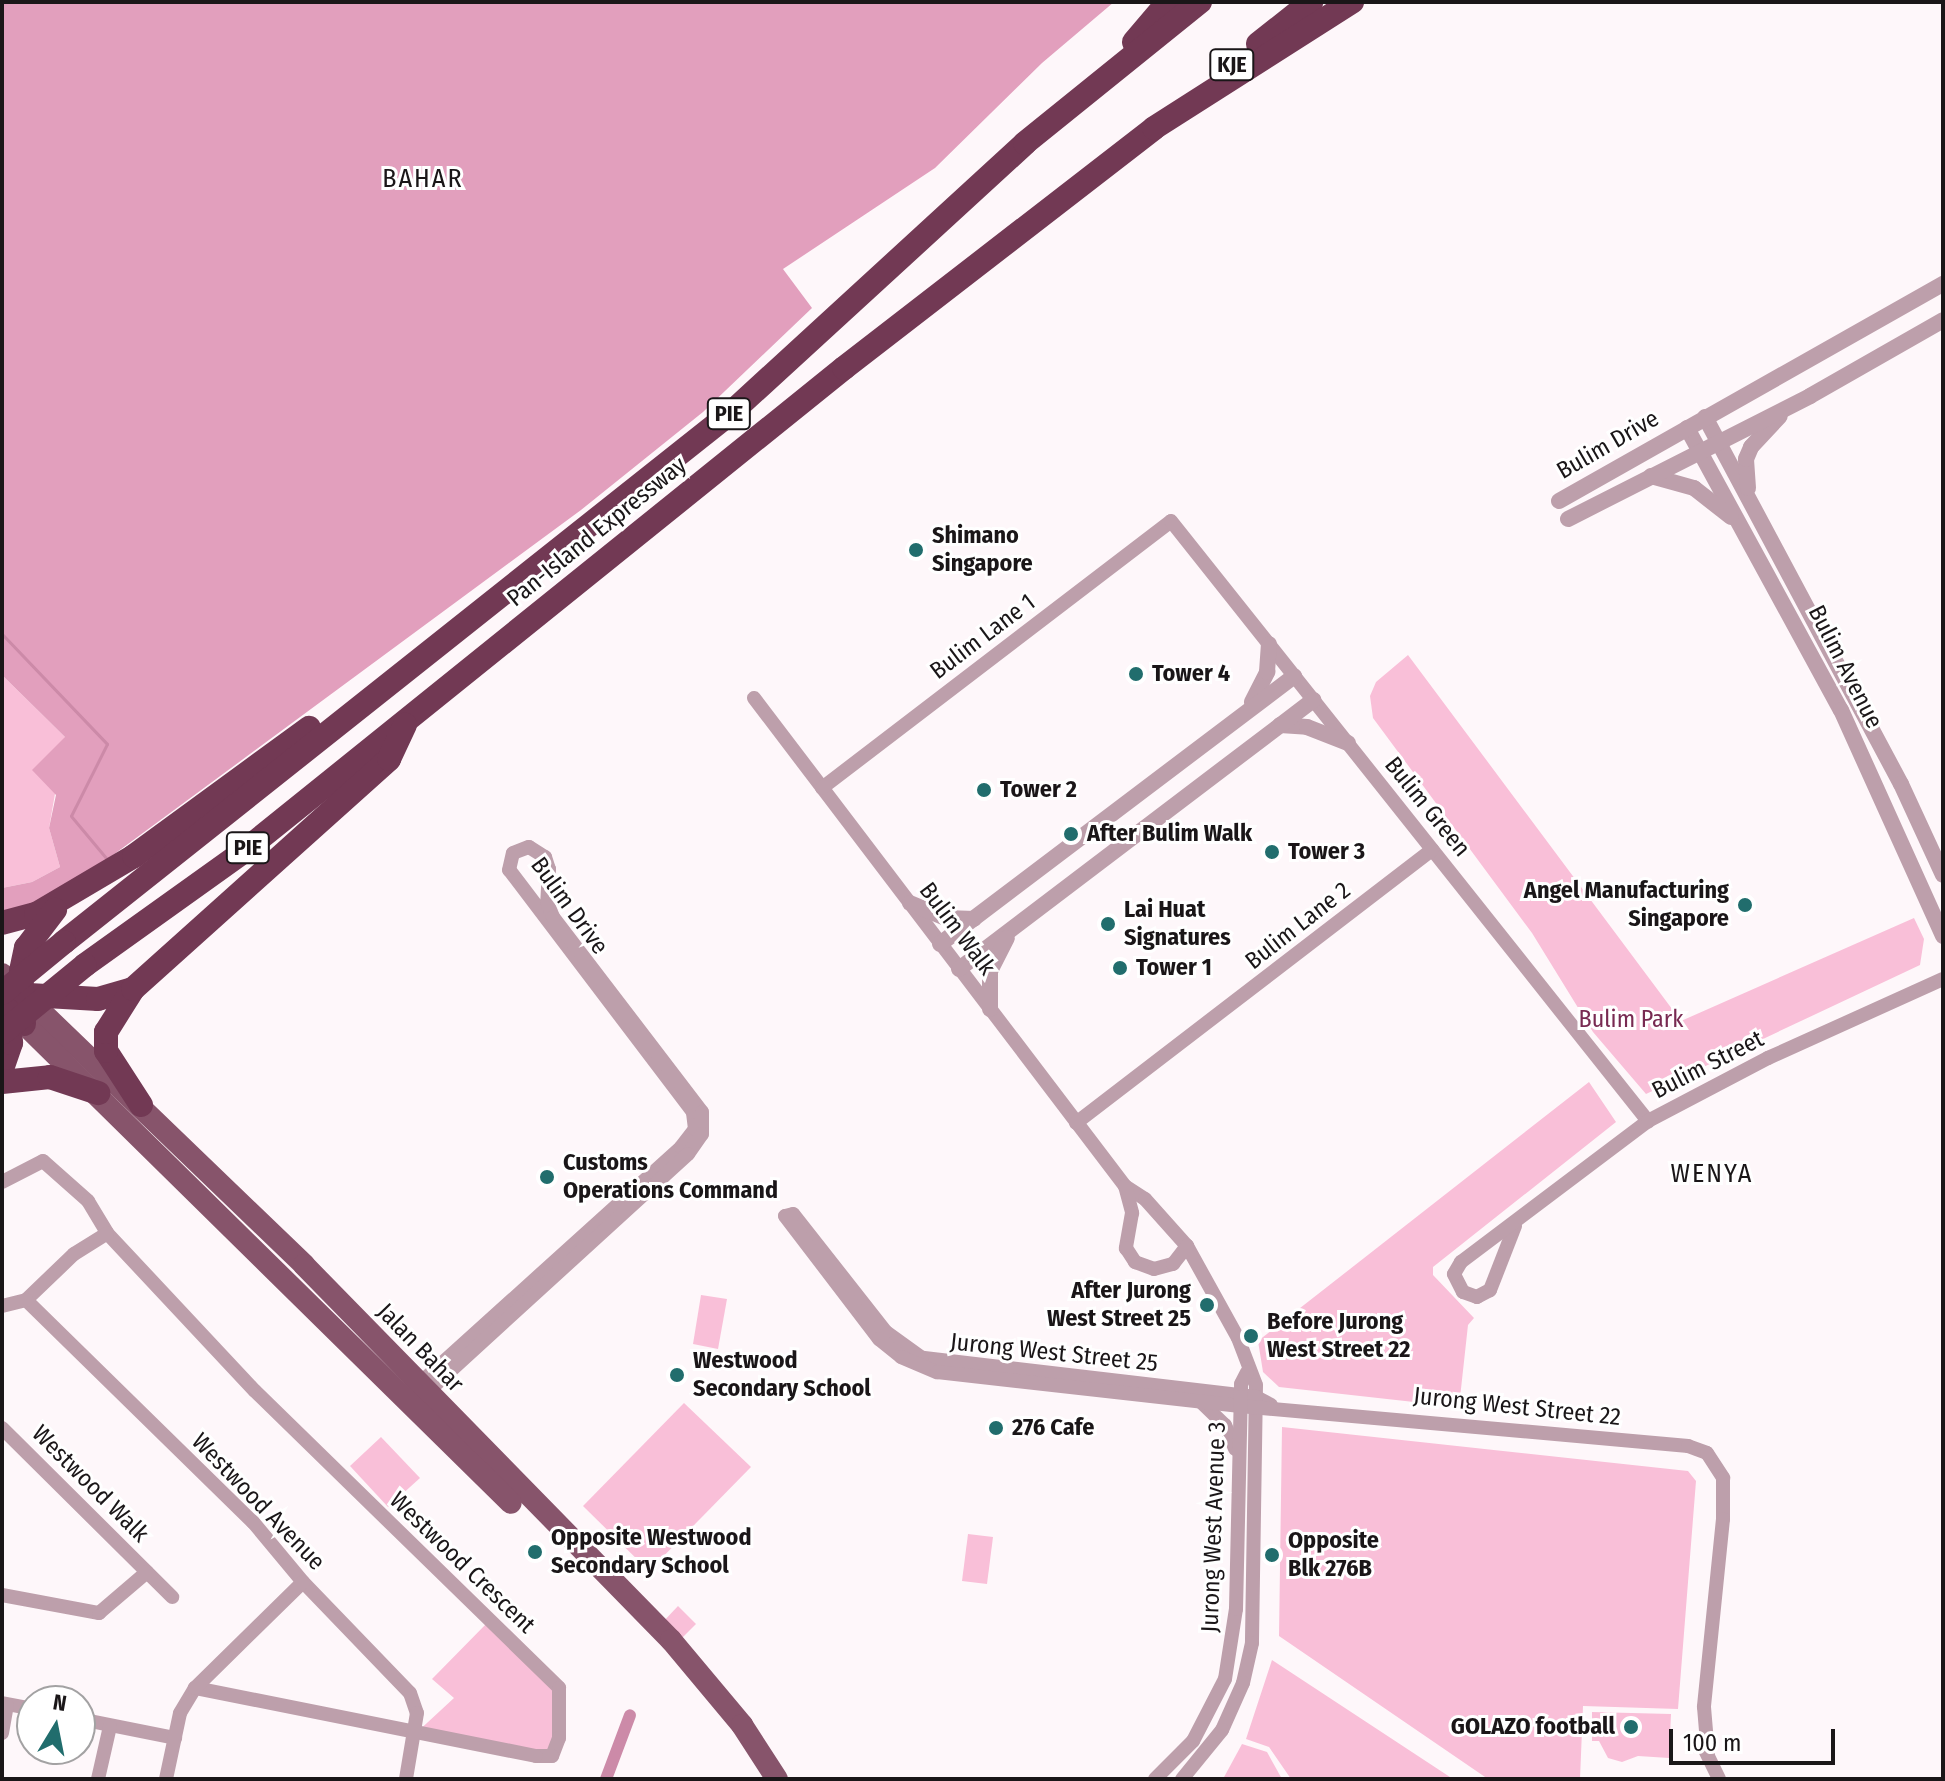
<!DOCTYPE html>
<html>
<head>
<meta charset="utf-8">
<style>
	body { margin:0 }
	#map { position:relative; width:1945px; height:1781px; overflow:hidden; background:#fef7fa; font-family:"Fira Sans Condensed",sans-serif }
	div>[style] { position:absolute }
	[style*='--x'] { left:calc(var(--x)*1px); top:calc(var(--y)*1px); width:calc(var(--w)*1px); rotate:calc(var(--a)*1deg) }
	.green>* { inset:0; background:#f9bfd8 }
	.forest>* { inset:0; background:#e29fbd }
	.stream>* { height:3px; margin:-1.5px; padding:0 1.5px; transform-origin:1.5px; border-radius:1.5px; background:#cc8aa8 }
	.canal>* { height:12px; margin:-6px; padding:0 6px; transform-origin:6px; border-radius:6px; background:#cc8aa8 }
	.minor>* { height:14px; margin:-7px; padding:0 7px; transform-origin:7px; border-radius:7px; background:#bd9fab }
	.tertiary>* { height:16px; margin:-8px; padding:0 8px; transform-origin:8px; border-radius:8px; background:#bd9fab }
	.primary>* { height:22px; margin:-11px; padding:0 11px; transform-origin:11px; border-radius:11px; background:#87546b }
	.motorway>* { height:24px; margin:-12px; padding:0 12px; transform-origin:12px; border-radius:12px; background:#723954 }
	.motorway-bridge>* { height:24px; margin:-12px; padding:0 12px; transform-origin:12px; border-radius:12px; background:#723954 }
	.dots>* { width:22px; height:22px; translate:-50% -50%; box-sizing:border-box; border:4px solid #fff; border-radius:50% }
	span { translate:-50% -50%; white-space:nowrap; text-align:center; line-height:1.15; -webkit-text-stroke:6px #fff; paint-order:stroke }
	.shield-label span { padding:2px 6px; background:#fff; border:2px solid; border-radius:6px; -webkit-text-stroke-width:0 }
	.shield-label { font-size:22px; color:#1a1618; font-weight:700 }
	.street-label { font-size:24px; color:#1a1618 }
	.poi-label { font-size:24px; color:#1a1618; font-weight:700 }
	.left { translate:0 -50%; text-align:left }
	.right { translate:-100% -50%; text-align:right }
	.park-label { font-size:24px; color:#782a52 }
	.neighbourhood-label { font-size:26px; color:#1a1618; letter-spacing:2px }
	.frame { position:absolute; inset:0; border:4px solid #1a1618; pointer-events:none }
	.north { position:absolute; left:16px; top:1685px; width:80px; height:80px; box-sizing:border-box; background:#fff; border:2px solid #a3a2a3; border-radius:50%; rotate:10deg; font-size:22px; font-weight:700; line-height:32px; text-align:center; color:#1a1618 }
	.north::after { content:''; display:block; margin:auto; width:28px; height:36px; background:#216d6d; clip-path:polygon(50% 0,100% 100%,50% 72%,0 100%) }
	.scale { position:absolute; left:1669px; top:1729px; width:166px; height:36px; box-sizing:border-box; border:4px solid #1a1618; border-top:0; padding-left:10px; font-size:24px; line-height:28px; white-space:nowrap; color:#1a1618; -webkit-text-stroke:6px #fff; paint-order:stroke }
</style>
</head>
<body>
<div id="map">
	<div class="green">
		<i style="clip-path:polygon(1408px 655px,1681px 1021px,1914px 918px,1924px 939px,1920px 965px,1646px 1094px,1593px 1032px,1532px 933px,1373px 718px,1370px 696px,1376px 682px)"></i>
		<i style="clip-path:polygon(2px 675px,65px 737px,49px 828px,60px 867px,32px 882px,2px 888px)"></i>
		<i style="clip-path:polygon(1589px 1082px,1616px 1122px,1433px 1267px,1433px 1275px,1474px 1318px,1468px 1325px,1459px 1407px,1279px 1387px,1263px 1372px,1258px 1341px)"></i>
		<i style="clip-path:polygon(701px 1295px,727px 1299px,718px 1349px,693px 1344px)"></i>
		<i style="clip-path:polygon(684px 1403px,751px 1467px,649px 1571px,583px 1506px)"></i>
		<i style="clip-path:polygon(1282px 1427px,1688px 1471px,1696px 1481px,1678px 1709px,1583px 1706px,1580px 1779px,1488px 1779px,1279px 1636px)"></i>
		<i style="clip-path:polygon(381px 1437px,420px 1478px,388px 1507px,350px 1466px)"></i>
		<i style="clip-path:polygon(968px 1534px,993px 1537px,987px 1584px,962px 1581px)"></i>
		<i style="clip-path:polygon(678px 1606px,696px 1624px,678px 1642px,661px 1624px)"></i>
		<i style="clip-path:polygon(489px 1621px,558px 1686px,552px 1756px,414px 1735px,454px 1698px,432px 1679px)"></i>
		<i style="clip-path:polygon(1272px 1660px,1453px 1779px,1291px 1779px,1269px 1747px,1246px 1739px)"></i>
		<i style="clip-path:polygon(1592px 1712px,1671px 1714px,1669px 1758px,1638px 1756px,1622px 1762px,1608px 1758px,1599px 1741px,1592px 1741px)"></i>
		<i style="clip-path:polygon(1242px 1744px,1267px 1752px,1282px 1779px,1223px 1779px)"></i>
	</div>
	<div class="forest">
		<i style="clip-path:polygon(2px 2px,1114px 2px,1042px 63px,935px 168px,783px 269px,812px 308px,703px 412px,581px 510px,71px 886px,26px 909px,2px 913px,2px 888px,32px 882px,60px 867px,49px 828px,56px 795px,32px 770px,65px 737px,2px 675px)"></i>
	</div>
	<div class="stream">
		<i style="--x:2;--y:634;--w:152;--a:46.3"></i>
		<i style="--x:107;--y:744;--w:80;--a:116.6"></i>
		<i style="--x:71;--y:816;--w:56;--a:50.1"></i>
	</div>
	<div class="canal">
		<i style="--x:606;--y:1779;--w:68;--a:-69.4"></i>
	</div>
	<div class="minor">
		<i style="--x:754;--y:698;--w:613;--a:52.76"></i>
		<i style="--x:1125;--y:1186;--w:24;--a:33"></i>
		<i style="--x:1145;--y:1199;--w:63;--a:48.2"></i>
		<i style="--x:1187;--y:1246;--w:105;--a:61"></i>
		<i style="--x:1238;--y:1338;--w:50;--a:69"></i>
		<i style="--x:1256;--y:1385;--w:258;--a:90.9"></i>
		<i style="--x:1252;--y:1643;--w:41;--a:102.7"></i>
		<i style="--x:1243;--y:1683;--w:51;--a:114.1"></i>
		<i style="--x:1222;--y:1730;--w:63;--a:129.2"></i>
		<i style="--x:822;--y:788;--w:439;--a:-37.4"></i>
		<i style="--x:1171;--y:521;--w:767;--a:51.52"></i>
		<i style="--x:1076;--y:1123;--w:449;--a:-37.5"></i>
		<i style="--x:2;--y:1182;--w:46;--a:-27.1"></i>
		<i style="--x:43;--y:1161;--w:60;--a:41.6"></i>
		<i style="--x:88;--y:1201;--w:37;--a:59"></i>
		<i style="--x:107;--y:1233;--w:216;--a:46.9"></i>
		<i style="--x:255;--y:1391;--w:425;--a:44.3"></i>
		<i style="--x:559;--y:1688;--w:50;--a:90"></i>
		<i style="--x:559;--y:1738;--w:19;--a:111"></i>
		<i style="--x:552;--y:1756;--w:16;--a:180"></i>
		<i style="--x:536;--y:1756;--w:348;--a:-168.7"></i>
		<i style="--x:1125;--y:1186;--w:28;--a:75"></i>
		<i style="--x:1132;--y:1213;--w:36;--a:100"></i>
		<i style="--x:1126;--y:1248;--w:17;--a:57"></i>
		<i style="--x:1135;--y:1262;--w:20;--a:20"></i>
		<i style="--x:1154;--y:1269;--w:20;--a:-15"></i>
		<i style="--x:1173;--y:1264;--w:23;--a:-52"></i>
		<i style="--x:1515;--y:1226;--w:69;--a:111.3"></i>
		<i style="--x:1490;--y:1290;--w:15;--a:152"></i>
		<i style="--x:1477;--y:1297;--w:15;--a:-160"></i>
		<i style="--x:1463;--y:1292;--w:20;--a:-117"></i>
		<i style="--x:1454;--y:1274;--w:14;--a:-60"></i>
		<i style="--x:1461;--y:1262;--w:234;--a:-37"></i>
		<i style="--x:1648;--y:1121;--w:136;--a:-27.7"></i>
		<i style="--x:1768;--y:1058;--w:192;--a:-24.3"></i>
		<i style="--x:26;--y:1300;--w:318;--a:44.4"></i>
		<i style="--x:253;--y:1522;--w:78;--a:50.2"></i>
		<i style="--x:303;--y:1582;--w:154;--a:46.1"></i>
		<i style="--x:410;--y:1693;--w:21;--a:71"></i>
		<i style="--x:417;--y:1713;--w:67;--a:99.5"></i>
		<i style="--x:26;--y:1300;--w:66;--a:-43.8"></i>
		<i style="--x:74;--y:1254;--w:39;--a:-32"></i>
		<i style="--x:2;--y:1306;--w:25;--a:-14"></i>
		<i style="--x:419;--y:1384;--w:353;--a:-42.1"></i>
		<i style="--x:681;--y:1147;--w:23;--a:-52"></i>
		<i style="--x:695;--y:1129;--w:17;--a:-97"></i>
		<i style="--x:693;--y:1112;--w:304;--a:-127.2"></i>
		<i style="--x:509;--y:870;--w:17;--a:-77"></i>
		<i style="--x:513;--y:853;--w:17;--a:-21"></i>
		<i style="--x:529;--y:847;--w:19;--a:32"></i>
		<i style="--x:545;--y:857;--w:13;--a:72"></i>
		<i style="--x:549;--y:869;--w:33;--a:93"></i>
		<i style="--x:547;--y:902;--w:16;--a:68"></i>
		<i style="--x:553;--y:917;--w:245;--a:52.6"></i>
		<i style="--x:702;--y:1112;--w:22;--a:90"></i>
		<i style="--x:702;--y:1134;--w:24;--a:125"></i>
		<i style="--x:688;--y:1154;--w:353;--a:137.6"></i>
		<i style="--x:1201;--y:1402;--w:33;--a:44"></i>
		<i style="--x:1225;--y:1425;--w:26;--a:67"></i>
		<i style="--x:1271;--y:1405;--w:17;--a:-152"></i>
		<i style="--x:1256;--y:1397;--w:336;--a:-173.3"></i>
		<i style="--x:922;--y:1358;--w:44;--a:-144.2"></i>
		<i style="--x:886;--y:1332;--w:150;--a:-128.2"></i>
		<i style="--x:793;--y:1214;--w:8;--a:166"></i>
		<i style="--x:785;--y:1216;--w:155;--a:52.6"></i>
		<i style="--x:879;--y:1339;--w:28;--a:39"></i>
		<i style="--x:901;--y:1357;--w:39;--a:23"></i>
		<i style="--x:937;--y:1372;--w:305;--a:6.4"></i>
		<i style="--x:1240;--y:1406;--w:450;--a:5.1"></i>
		<i style="--x:1688;--y:1446;--w:20;--a:20"></i>
		<i style="--x:1707;--y:1453;--w:30;--a:57"></i>
		<i style="--x:1723;--y:1478;--w:41;--a:90"></i>
		<i style="--x:1723;--y:1519;--w:189;--a:95.8"></i>
		<i style="--x:1704;--y:1707;--w:48;--a:85.2"></i>
		<i style="--x:2;--y:1428;--w:240;--a:44.8"></i>
		<i style="--x:2;--y:1595;--w:99;--a:10.5"></i>
		<i style="--x:99;--y:1613;--w:63;--a:-40.5"></i>
		<i style="--x:2;--y:1703;--w:31;--a:11"></i>
		<i style="--x:80;--y:1719;--w:97;--a:11.3"></i>
		<i style="--x:2;--y:1733;--w:28;--a:-80"></i>
		<i style="--x:1704;--y:1748;--w:34;--a:64"></i>
		<i style="--x:98;--y:1779;--w:54;--a:-77.2"></i>
		<i style="--x:166;--y:1779;--w:67;--a:-78"></i>
		<i style="--x:180;--y:1713;--w:29;--a:-59"></i>
		<i style="--x:195;--y:1688;--w:151;--a:-44.5"></i>
		<i style="--x:1155;--y:1779;--w:54;--a:-45"></i>
		<i style="--x:1193;--y:1741;--w:70;--a:-62.7"></i>
		<i style="--x:1225;--y:1679;--w:71;--a:-81.1"></i>
		<i style="--x:1236;--y:1609;--w:225;--a:-88.7"></i>
		<i style="--x:1241;--y:1384;--w:13;--a:-63"></i>
	</div>
	<div class="tertiary">
		<i style="--x:1705;--y:417;--w:416;--a:61.9"></i>
		<i style="--x:1901;--y:784;--w:100;--a:65.2"></i>
		<i style="--x:1687;--y:428;--w:321;--a:61.4"></i>
		<i style="--x:1841;--y:710;--w:248;--a:65.7"></i>
		<i style="--x:1651;--y:476;--w:45;--a:15.6"></i>
		<i style="--x:1694;--y:488;--w:47;--a:38.1"></i>
		<i style="--x:1748;--y:488;--w:29;--a:-94"></i>
		<i style="--x:1746;--y:459;--w:13;--a:-67"></i>
		<i style="--x:1751;--y:447;--w:42;--a:-46.9"></i>
		<i style="--x:1559;--y:501;--w:441;--a:-29.5"></i>
		<i style="--x:1568;--y:519;--w:271;--a:-26.9"></i>
		<i style="--x:1810;--y:396;--w:153;--a:-29.7"></i>
		<i style="--x:1252;--y:702;--w:34;--a:-63"></i>
		<i style="--x:1267;--y:672;--w:28;--a:-86"></i>
		<i style="--x:1280;--y:725;--w:27;--a:4"></i>
		<i style="--x:1307;--y:727;--w:44;--a:21.3"></i>
		<i style="--x:910;--y:903;--w:39;--a:23"></i>
		<i style="--x:946;--y:918;--w:28;--a:2"></i>
		<i style="--x:940;--y:944;--w:444;--a:-37.1"></i>
		<i style="--x:959;--y:969;--w:445;--a:-37.2"></i>
		<i style="--x:990;--y:1009;--w:38;--a:-90"></i>
		<i style="--x:990;--y:971;--w:37;--a:-63"></i>
	</div>
	<div class="primary">
		<i style="--x:2;--y:974;--w:419;--a:43.9"></i>
		<i style="--x:304;--y:1265;--w:525;--a:45.62"></i>
		<i style="--x:671;--y:1640;--w:111;--a:50.1"></i>
		<i style="--x:742;--y:1725;--w:64;--a:57.1"></i>
		<i style="--x:11;--y:1011;--w:701;--a:44.54"></i>
	</div>
	<div class="motorway">
		<i style="--x:1134;--y:42;--w:52;--a:-49.6"></i>
		<i style="--x:1258;--y:44;--w:68;--a:-38.4"></i>
		<i style="--x:2;--y:923;--w:35;--a:-15"></i>
		<i style="--x:36;--y:914;--w:114;--a:-30.6"></i>
		<i style="--x:134;--y:856;--w:217;--a:-36.2"></i>
		<i style="--x:64;--y:942;--w:854;--a:-38.44"></i>
		<i style="--x:733;--y:411;--w:396;--a:-42.5"></i>
		<i style="--x:1025;--y:143;--w:225;--a:-38.9"></i>
		<i style="--x:85;--y:965;--w:196;--a:-35.6"></i>
		<i style="--x:244;--y:851;--w:770;--a:-38.83"></i>
		<i style="--x:844;--y:368;--w:392;--a:-37.7"></i>
		<i style="--x:1154;--y:128;--w:235;--a:-32.5"></i>
		<i style="--x:29;--y:995;--w:69;--a:3.3"></i>
		<i style="--x:98;--y:999;--w:36;--a:-16"></i>
		<i style="--x:24;--y:1024;--w:53;--a:-93.2"></i>
		<i style="--x:21;--y:971;--w:24;--a:-78"></i>
		<i style="--x:26;--y:948;--w:48;--a:-52.7"></i>
		<i style="--x:2;--y:1069;--w:28;--a:-71"></i>
		<i style="--x:11;--y:1043;--w:34;--a:-97"></i>
		<i style="--x:2;--y:1082;--w:48;--a:-5.9"></i>
		<i style="--x:50;--y:1077;--w:51;--a:18.4"></i>
		<i style="--x:141;--y:1105;--w:64;--a:-122.9"></i>
		<i style="--x:106;--y:1051;--w:19;--a:-90"></i>
		<i style="--x:106;--y:1032;--w:51;--a:-57.9"></i>
		<i style="--x:133;--y:989;--w:344;--a:-41.9"></i>
		<i style="--x:389;--y:759;--w:38;--a:-65"></i>
	</div>
	<div class="motorway-bridge">
		<i style="--x:2;--y:993;--w:80;--a:-39.4"></i>
		<i style="--x:2;--y:1033;--w:107;--a:-39.3"></i>
	</div>
	<div class="dots">
		<i style="left:916px;top:550px;background:#216d6d"></i>
		<i style="left:1136px;top:674px;background:#216d6d"></i>
		<i style="left:984px;top:790px;background:#216d6d"></i>
		<i style="left:1071px;top:834px;background:#216d6d"></i>
		<i style="left:1272px;top:852px;background:#216d6d"></i>
		<i style="left:1745px;top:905px;background:#216d6d"></i>
		<i style="left:1108px;top:924px;background:#216d6d"></i>
		<i style="left:1120px;top:968px;background:#216d6d"></i>
		<i style="left:547px;top:1177px;background:#216d6d"></i>
		<i style="left:1207px;top:1305px;background:#216d6d"></i>
		<i style="left:1251px;top:1336px;background:#216d6d"></i>
		<i style="left:677px;top:1375px;background:#216d6d"></i>
		<i style="left:996px;top:1428px;background:#216d6d"></i>
		<i style="left:535px;top:1552px;background:#216d6d"></i>
		<i style="left:1272px;top:1555px;background:#216d6d"></i>
		<i style="left:1631px;top:1727px;background:#216d6d"></i>
	</div>
	<div class="shield-label">
		<span style="left:1232px;top:65px">KJE</span>
		<span style="left:729px;top:414px">PIE</span>
		<span style="left:248px;top:848px">PIE</span>
	</div>
	<div class="street-label">
		<span style="left:1608px;top:445px;rotate:-30deg">Bulim Drive</span>
		<span style="left:597px;top:532px;rotate:-39deg">Pan-Island Expressway</span>
		<span style="left:983px;top:637px;rotate:-37deg">Bulim Lane 1</span>
		<span style="left:1845px;top:667px;rotate:63deg">Bulim Avenue</span>
		<span style="left:1427px;top:807px;rotate:51deg">Bulim Green</span>
		<span style="left:569px;top:906px;rotate:54deg">Bulim Drive</span>
		<span style="left:1298px;top:926px;rotate:-38deg">Bulim Lane 2</span>
		<span style="left:957px;top:929px;rotate:53deg">Bulim Walk</span>
		<span style="left:1708px;top:1065px;rotate:-27deg">Bulim Street</span>
		<span style="left:420px;top:1348px;rotate:46deg">Jalan Bahar</span>
		<span style="left:1054px;top:1353px;rotate:6deg">Jurong West Street 25</span>
		<span style="left:1517px;top:1407px;rotate:6deg">Jurong West Street 22</span>
		<span style="left:90px;top:1484px;rotate:45deg">Westwood Walk</span>
		<span style="left:258px;top:1502px;rotate:46deg">Westwood Avenue</span>
		<span style="left:1214px;top:1527px;rotate:-88deg">Jurong West Avenue 3</span>
		<span style="left:462px;top:1563px;rotate:44deg">Westwood Crescent</span>
	</div>
	<div class="poi-label">
		<span class="left" style="left:932px;top:550px">Shimano<br>Singapore</span>
		<span class="left" style="left:1152px;top:674px">Tower 4</span>
		<span class="left" style="left:1000px;top:790px">Tower 2</span>
		<span class="left" style="left:1087px;top:834px">After Bulim Walk</span>
		<span class="left" style="left:1288px;top:852px">Tower 3</span>
		<span class="right" style="left:1729px;top:905px">Angel Manufacturing<br>Singapore</span>
		<span class="left" style="left:1124px;top:924px">Lai Huat<br>Signatures</span>
		<span class="left" style="left:1136px;top:968px">Tower 1</span>
		<span class="left" style="left:563px;top:1177px">Customs<br>Operations Command</span>
		<span class="right" style="left:1191px;top:1305px">After Jurong<br>West Street 25</span>
		<span class="left" style="left:1267px;top:1336px">Before Jurong<br>West Street 22</span>
		<span class="left" style="left:693px;top:1375px">Westwood<br>Secondary School</span>
		<span class="left" style="left:1012px;top:1428px">276 Cafe</span>
		<span class="left" style="left:551px;top:1552px">Opposite Westwood<br>Secondary School</span>
		<span class="left" style="left:1288px;top:1555px">Opposite<br>Blk 276B</span>
		<span class="right" style="left:1615px;top:1727px">GOLAZO football</span>
	</div>
	<div class="park-label">
		<span style="left:1631px;top:1020px">Bulim Park</span>
	</div>
	<div class="neighbourhood-label">
		<span style="left:423px;top:179px">BAHAR</span>
		<span style="left:1712px;top:1174px">WENYA</span>
	</div>
	<div class="frame"></div>
	<div class="north">N</div>
	<div class="scale">100 m</div>
</div>
</body>
</html>
